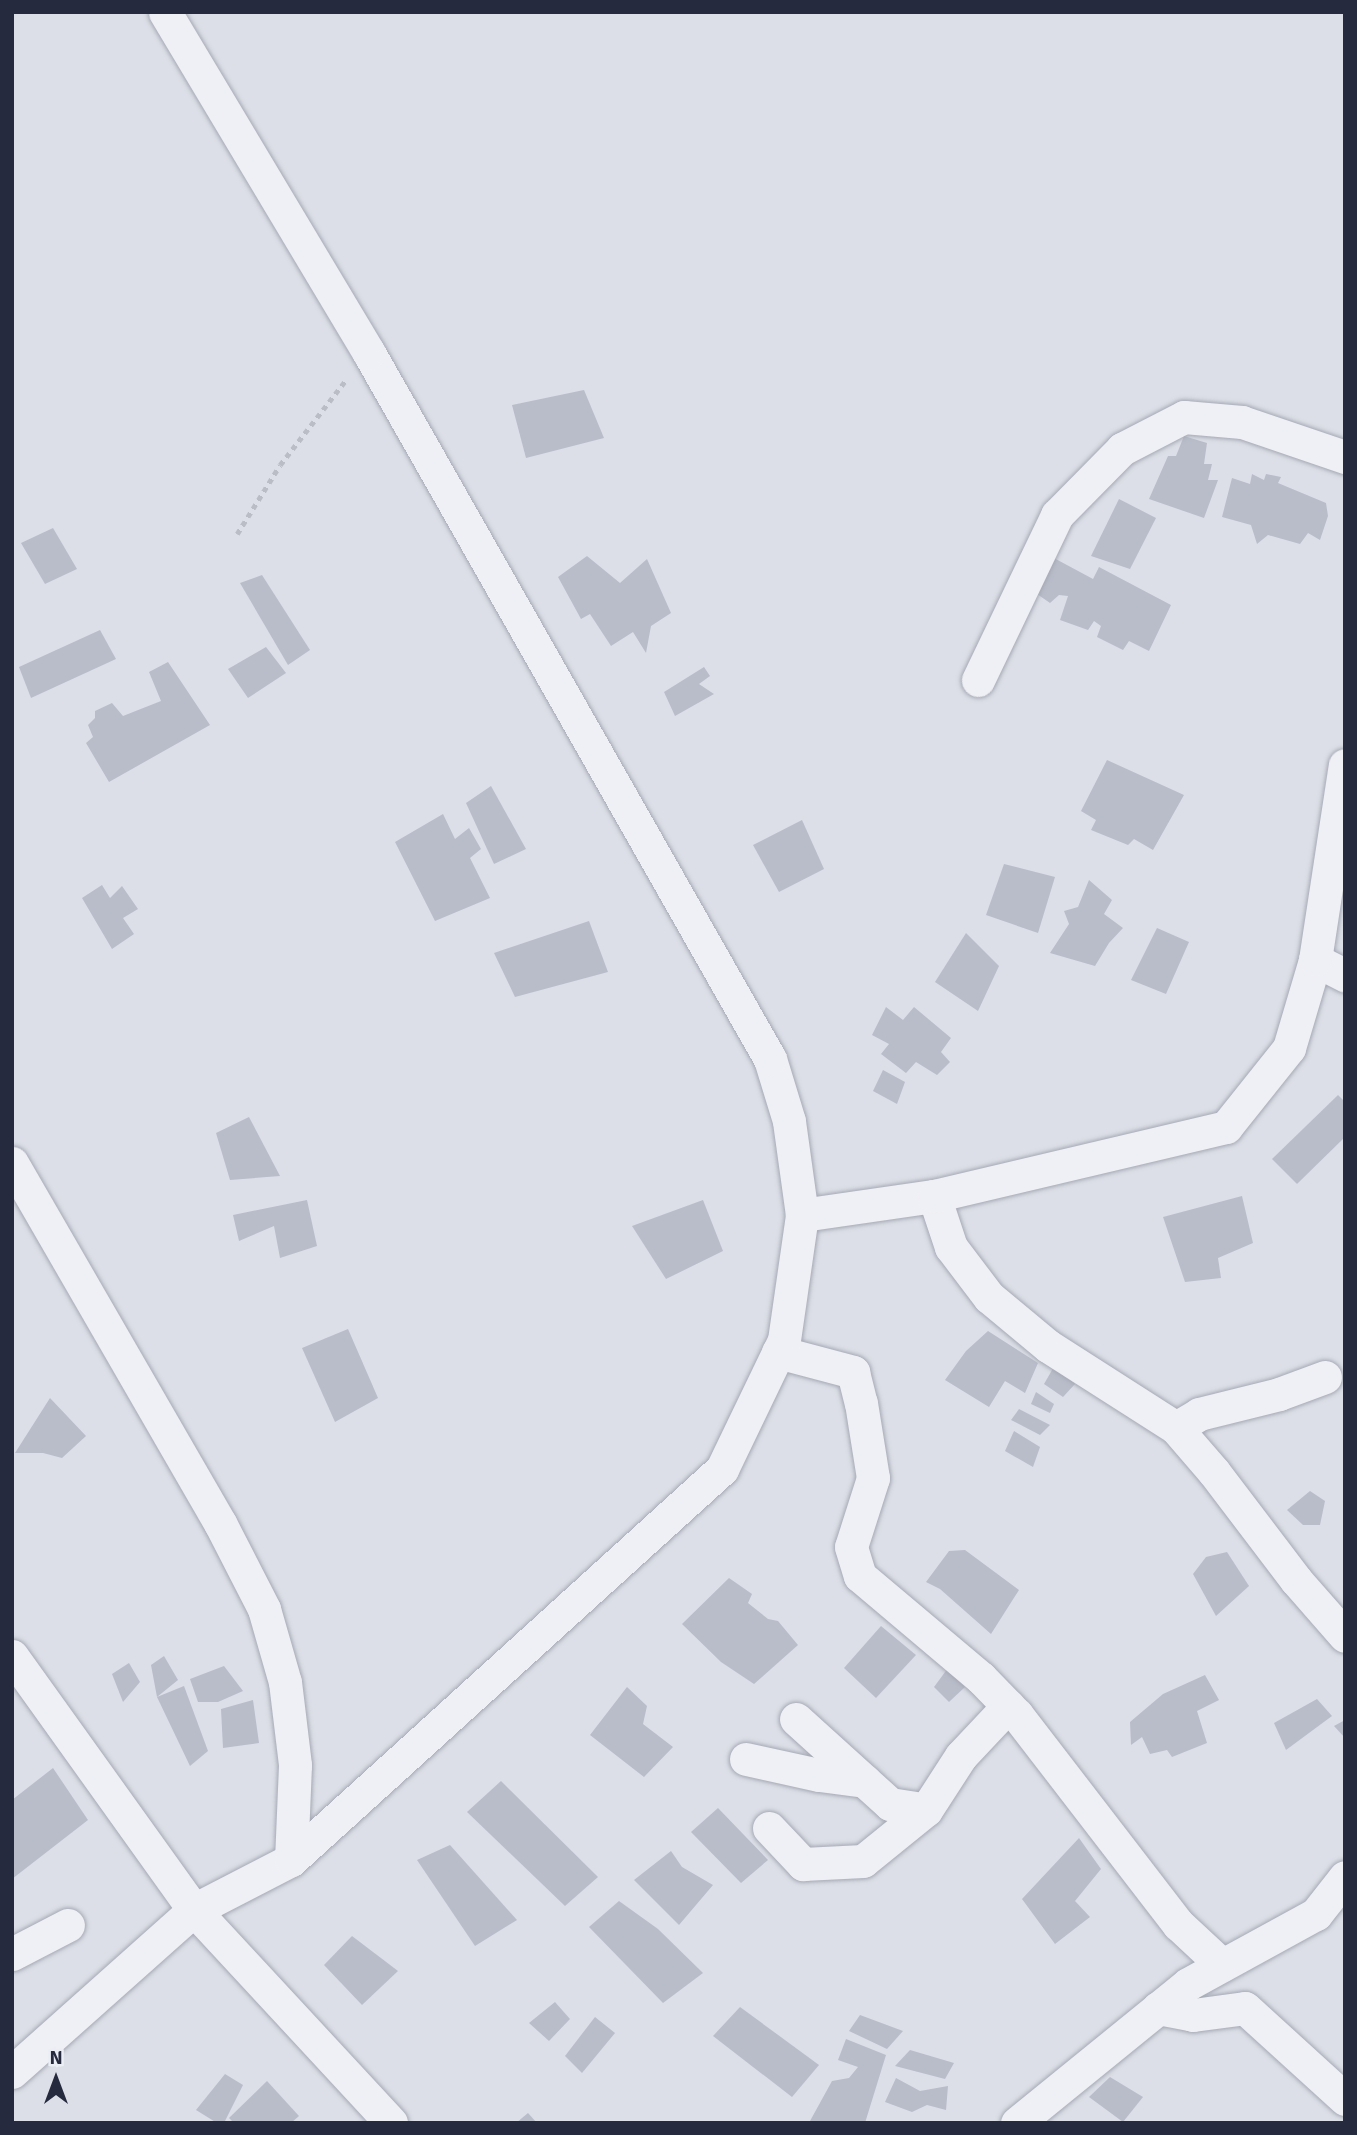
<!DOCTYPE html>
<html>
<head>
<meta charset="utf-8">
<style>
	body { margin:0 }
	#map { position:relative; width:1357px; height:2135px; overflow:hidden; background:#dcdfe7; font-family:Signika,sans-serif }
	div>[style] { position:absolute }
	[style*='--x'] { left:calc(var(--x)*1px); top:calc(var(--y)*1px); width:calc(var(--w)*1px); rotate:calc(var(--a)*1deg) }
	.building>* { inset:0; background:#b9bdca }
	.path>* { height:4.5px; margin-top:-2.25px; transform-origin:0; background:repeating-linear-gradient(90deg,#babdc5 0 5px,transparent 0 10px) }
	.roads { filter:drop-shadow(0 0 2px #a5a9b4) drop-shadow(0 0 2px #a5a9b4) }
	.street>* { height:33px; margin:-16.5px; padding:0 16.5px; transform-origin:16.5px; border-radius:16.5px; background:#eff0f5 }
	span { translate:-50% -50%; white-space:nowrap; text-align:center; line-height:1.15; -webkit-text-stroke:6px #ebeef5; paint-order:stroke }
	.frame { position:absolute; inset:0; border:14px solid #252a3e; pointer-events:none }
	.north { position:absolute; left:21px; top:2044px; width:70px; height:70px; -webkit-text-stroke:5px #ebeef5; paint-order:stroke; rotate:0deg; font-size:19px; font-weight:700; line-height:28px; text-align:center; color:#252a3e }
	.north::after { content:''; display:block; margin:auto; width:24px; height:32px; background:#252a3e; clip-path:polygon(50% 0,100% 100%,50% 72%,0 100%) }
</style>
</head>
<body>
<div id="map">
	<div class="building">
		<i style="clip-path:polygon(584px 390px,604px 438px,526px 458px,512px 405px)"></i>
		<i style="clip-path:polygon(1184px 436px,1207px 443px,1204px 464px,1212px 464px,1208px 480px,1218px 480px,1204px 518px,1149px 499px,1168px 456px,1176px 456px)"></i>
		<i style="clip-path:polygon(1252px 474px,1264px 480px,1266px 474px,1281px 477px,1278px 483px,1326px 503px,1328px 516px,1320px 540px,1308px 533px,1300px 544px,1268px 535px,1257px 544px,1251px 525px,1222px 517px,1232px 478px,1250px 484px)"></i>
		<i style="clip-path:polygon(1119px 499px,1156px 518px,1130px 569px,1091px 556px)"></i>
		<i style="clip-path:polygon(53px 528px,77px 569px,45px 584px,21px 543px)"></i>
		<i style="clip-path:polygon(587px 556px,620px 583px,647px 559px,671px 613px,651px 626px,646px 653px,633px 632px,611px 646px,590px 614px,581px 619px,558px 577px)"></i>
		<i style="clip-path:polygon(1052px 557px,1093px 579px,1099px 567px,1171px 605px,1149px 651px,1129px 641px,1123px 650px,1097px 637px,1101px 626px,1094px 621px,1088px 630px,1060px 620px,1068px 596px,1059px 595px,1050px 603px,1037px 594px)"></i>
		<i style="clip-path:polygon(262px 575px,310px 650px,288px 665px,240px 583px)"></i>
		<i style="clip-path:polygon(100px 630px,116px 659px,31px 698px,19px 667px)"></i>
		<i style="clip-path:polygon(266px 647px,286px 673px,248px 698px,228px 669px)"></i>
		<i style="clip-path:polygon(168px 662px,210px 725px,109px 782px,86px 743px,93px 737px,88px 725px,95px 718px,95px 711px,112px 703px,123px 716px,161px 701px,149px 672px)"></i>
		<i style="clip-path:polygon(704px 667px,710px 676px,699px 684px,714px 694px,675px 716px,664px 692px)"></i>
		<i style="clip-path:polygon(1107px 760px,1184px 795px,1153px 850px,1134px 839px,1128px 845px,1091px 830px,1096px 820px,1081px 811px)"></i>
		<i style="clip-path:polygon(491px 786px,526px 849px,494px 864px,466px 803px)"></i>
		<i style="clip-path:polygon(443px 814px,455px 839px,469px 828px,481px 849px,470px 858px,490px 898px,435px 921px,395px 842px)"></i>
		<i style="clip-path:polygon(802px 820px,824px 869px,779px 892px,753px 845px)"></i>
		<i style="clip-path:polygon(1004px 864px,1055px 877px,1038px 933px,986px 915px)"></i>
		<i style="clip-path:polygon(1089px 880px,1112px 900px,1104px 914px,1123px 928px,1109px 943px,1095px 966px,1050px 953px,1069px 924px,1064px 911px,1078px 907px)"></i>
		<i style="clip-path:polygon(102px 885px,110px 898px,122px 886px,138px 909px,123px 918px,134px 934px,112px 949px,82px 898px)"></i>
		<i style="clip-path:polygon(589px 921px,608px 972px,515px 997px,494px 953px)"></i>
		<i style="clip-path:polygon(1157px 928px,1189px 942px,1166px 994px,1131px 980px)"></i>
		<i style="clip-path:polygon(966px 933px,999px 966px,978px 1011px,935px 982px)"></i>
		<i style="clip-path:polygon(886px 1007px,903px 1020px,914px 1007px,951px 1038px,941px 1052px,950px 1062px,937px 1075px,916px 1062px,906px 1073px,881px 1054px,889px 1044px,872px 1035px)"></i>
		<i style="clip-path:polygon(883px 1070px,905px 1082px,897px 1104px,873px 1091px)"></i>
		<i style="clip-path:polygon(1338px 1095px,1345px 1102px,1345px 1137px,1297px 1184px,1272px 1159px)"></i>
		<i style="clip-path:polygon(249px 1117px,280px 1176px,230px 1180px,216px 1133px)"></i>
		<i style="clip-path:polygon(1242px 1196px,1253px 1243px,1218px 1258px,1221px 1278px,1185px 1282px,1163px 1217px)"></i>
		<i style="clip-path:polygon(307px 1200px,317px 1246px,280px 1258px,274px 1226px,239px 1241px,233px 1215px)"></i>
		<i style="clip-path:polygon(703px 1200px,723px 1251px,666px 1279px,632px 1226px)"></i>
		<i style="clip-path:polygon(348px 1329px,378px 1398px,335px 1422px,302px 1348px)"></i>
		<i style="clip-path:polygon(988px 1331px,1038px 1363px,1025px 1393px,1005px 1381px,989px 1407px,945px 1380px,966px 1351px)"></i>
		<i style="clip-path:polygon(1055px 1365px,1075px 1384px,1063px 1397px,1044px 1384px)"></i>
		<i style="clip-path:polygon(1036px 1392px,1054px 1404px,1050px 1413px,1031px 1404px)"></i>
		<i style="clip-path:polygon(50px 1398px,86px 1436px,62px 1458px,43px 1453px,15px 1453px)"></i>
		<i style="clip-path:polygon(1019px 1409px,1050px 1425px,1040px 1435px,1011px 1420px)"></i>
		<i style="clip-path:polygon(1014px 1431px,1040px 1447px,1033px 1467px,1005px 1451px)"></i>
		<i style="clip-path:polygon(1310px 1491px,1325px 1501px,1320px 1525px,1303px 1525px,1287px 1510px)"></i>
		<i style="clip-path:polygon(965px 1550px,1019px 1590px,991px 1634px,940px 1589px,926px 1582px,949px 1551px)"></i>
		<i style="clip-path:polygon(1227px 1552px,1249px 1586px,1216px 1616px,1193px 1574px,1206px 1557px)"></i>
		<i style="clip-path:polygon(729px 1578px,752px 1594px,748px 1603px,768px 1619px,778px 1621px,798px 1645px,754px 1684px,721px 1662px,682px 1624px)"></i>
		<i style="clip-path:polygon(881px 1626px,916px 1655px,876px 1698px,844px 1668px)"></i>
		<i style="clip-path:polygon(164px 1656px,178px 1680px,157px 1697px,151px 1665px)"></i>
		<i style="clip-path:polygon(129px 1663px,140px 1682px,123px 1702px,112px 1674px)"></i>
		<i style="clip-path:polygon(224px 1666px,243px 1691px,218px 1702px,198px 1702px,190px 1679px)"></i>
		<i style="clip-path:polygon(948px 1668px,965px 1687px,949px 1702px,934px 1687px)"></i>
		<i style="clip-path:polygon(1205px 1675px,1219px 1700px,1197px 1711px,1207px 1743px,1172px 1757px,1167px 1750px,1150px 1754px,1142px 1737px,1131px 1745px,1130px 1722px,1163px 1694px)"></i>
		<i style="clip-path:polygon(184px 1686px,208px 1751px,190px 1766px,157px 1697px)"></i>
		<i style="clip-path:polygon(627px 1687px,647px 1706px,643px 1724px,673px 1747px,644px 1777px,590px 1735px)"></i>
		<i style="clip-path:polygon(1317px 1699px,1332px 1716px,1286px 1750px,1274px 1723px)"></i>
		<i style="clip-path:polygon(253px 1700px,259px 1743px,223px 1748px,221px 1709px)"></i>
		<i style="clip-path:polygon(1345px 1720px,1345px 1738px,1334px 1726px)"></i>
		<i style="clip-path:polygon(53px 1768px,88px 1820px,12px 1879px,12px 1800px)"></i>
		<i style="clip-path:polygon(501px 1781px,598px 1877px,565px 1906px,467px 1812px)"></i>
		<i style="clip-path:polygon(718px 1808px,768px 1860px,741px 1883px,691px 1832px)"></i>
		<i style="clip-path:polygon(1079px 1838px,1101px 1869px,1075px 1901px,1090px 1917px,1055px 1944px,1022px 1899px)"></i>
		<i style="clip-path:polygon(450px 1845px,517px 1920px,475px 1946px,417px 1860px)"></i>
		<i style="clip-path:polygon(671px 1851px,682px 1867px,713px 1885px,679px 1925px,634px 1880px)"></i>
		<i style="clip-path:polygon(619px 1901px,658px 1929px,703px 1973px,663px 2003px,589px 1927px)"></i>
		<i style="clip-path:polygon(352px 1936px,398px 1971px,362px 2005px,324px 1965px)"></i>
		<i style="clip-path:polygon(555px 2002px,570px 2019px,549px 2041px,529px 2023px)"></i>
		<i style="clip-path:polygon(740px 2007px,819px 2065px,792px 2097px,713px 2036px)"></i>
		<i style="clip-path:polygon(860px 2015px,903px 2031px,887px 2049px,849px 2031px)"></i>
		<i style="clip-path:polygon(595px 2017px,615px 2033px,582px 2073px,565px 2056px)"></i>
		<i style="clip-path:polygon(846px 2039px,886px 2055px,865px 2123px,810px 2121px,832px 2081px,849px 2078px,858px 2067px,838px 2060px)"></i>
		<i style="clip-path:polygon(910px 2050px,954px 2063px,945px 2079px,895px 2066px)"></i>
		<i style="clip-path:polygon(225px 2074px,243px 2085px,224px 2123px,217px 2123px,196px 2110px)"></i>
		<i style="clip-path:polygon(1110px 2077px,1143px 2097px,1123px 2122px,1089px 2097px)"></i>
		<i style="clip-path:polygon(896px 2078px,920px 2091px,948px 2086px,946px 2110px,927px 2105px,912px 2112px,885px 2102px)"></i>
		<i style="clip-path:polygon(267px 2081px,299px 2116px,291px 2123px,234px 2123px,229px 2118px)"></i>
		<i style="clip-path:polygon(528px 2113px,537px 2123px,516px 2123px)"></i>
	</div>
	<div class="path">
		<i style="--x:237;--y:534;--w:81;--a:-58.1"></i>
		<i style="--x:280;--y:465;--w:108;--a:-52.2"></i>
	</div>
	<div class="roads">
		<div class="street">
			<i style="--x:978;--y:680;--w:183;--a:-64.4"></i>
			<i style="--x:1057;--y:515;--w:93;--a:-45.4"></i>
			<i style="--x:1122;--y:449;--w:70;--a:-27.3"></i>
			<i style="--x:1184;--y:417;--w:58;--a:4.9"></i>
			<i style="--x:1242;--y:422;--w:109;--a:18.8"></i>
			<i style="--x:1315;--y:960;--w:34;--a:27"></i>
			<i style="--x:12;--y:1163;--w:416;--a:60"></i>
			<i style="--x:220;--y:1523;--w:97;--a:62.9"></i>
			<i style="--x:264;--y:1609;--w:76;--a:74"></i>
			<i style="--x:285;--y:1682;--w:84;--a:83.1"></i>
			<i style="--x:295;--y:1765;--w:95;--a:92.4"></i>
			<i style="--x:934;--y:1196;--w:54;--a:71.6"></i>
			<i style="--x:951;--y:1247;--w:63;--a:52.8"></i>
			<i style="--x:989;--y:1297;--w:77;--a:39.7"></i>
			<i style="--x:1048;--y:1346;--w:152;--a:32.6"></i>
			<i style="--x:1176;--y:1428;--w:58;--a:49.2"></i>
			<i style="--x:1214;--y:1472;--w:136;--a:52.8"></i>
			<i style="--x:1296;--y:1580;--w:74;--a:48.8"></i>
			<i style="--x:802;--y:1215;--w:133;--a:-8.2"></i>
			<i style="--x:934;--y:1196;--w:300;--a:-13.3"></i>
			<i style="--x:1226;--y:1127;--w:101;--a:-51.4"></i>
			<i style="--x:1289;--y:1048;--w:92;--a:-73.5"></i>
			<i style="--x:1315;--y:960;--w:197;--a:-81.3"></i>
			<i style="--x:778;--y:1352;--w:78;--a:14.9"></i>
			<i style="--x:853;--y:1372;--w:32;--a:76"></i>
			<i style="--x:861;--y:1403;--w:76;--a:80.9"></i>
			<i style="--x:873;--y:1478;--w:72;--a:107.7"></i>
			<i style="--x:851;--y:1547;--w:30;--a:73"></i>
			<i style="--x:860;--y:1576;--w:158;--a:40.1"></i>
			<i style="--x:981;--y:1678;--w:52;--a:45.8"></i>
			<i style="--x:1017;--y:1715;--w:264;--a:52.4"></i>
			<i style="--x:1178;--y:1924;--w:60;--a:43"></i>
			<i style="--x:1176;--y:1428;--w:27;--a:-31"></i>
			<i style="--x:1199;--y:1414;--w:82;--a:-14"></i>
			<i style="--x:1279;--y:1394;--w:49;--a:-20.3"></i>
			<i style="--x:12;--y:1656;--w:312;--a:54.4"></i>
			<i style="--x:194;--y:1910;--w:290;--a:47.2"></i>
			<i style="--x:796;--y:1719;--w:127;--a:42.1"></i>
			<i style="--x:890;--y:1804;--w:36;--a:9"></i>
			<i style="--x:746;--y:1759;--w:75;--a:12.4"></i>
			<i style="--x:819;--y:1775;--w:46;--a:7.4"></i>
			<i style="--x:769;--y:1828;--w:50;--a:46.6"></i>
			<i style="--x:803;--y:1864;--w:60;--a:-2.9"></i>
			<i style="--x:863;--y:1861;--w:81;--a:-39"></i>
			<i style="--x:926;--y:1810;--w:64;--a:-57.1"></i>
			<i style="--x:961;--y:1756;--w:69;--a:-46.8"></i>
			<i style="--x:12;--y:1954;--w:63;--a:-27.4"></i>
			<i style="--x:1158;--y:2008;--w:36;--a:11"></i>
			<i style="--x:1193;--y:2015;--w:52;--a:-7.7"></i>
			<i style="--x:1245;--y:2008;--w:135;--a:42.3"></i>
			<i style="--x:12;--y:2072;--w:244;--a:-41.7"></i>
			<i style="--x:194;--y:1910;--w:109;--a:-27.3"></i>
			<i style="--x:291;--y:1860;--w:582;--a:-42.21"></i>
			<i style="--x:722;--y:1469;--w:143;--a:-64.3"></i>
			<i style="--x:784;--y:1340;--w:126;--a:-81.8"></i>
			<i style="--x:802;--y:1215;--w:95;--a:-97.9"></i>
			<i style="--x:789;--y:1121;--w:65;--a:-107"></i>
			<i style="--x:770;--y:1059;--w:812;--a:-119.6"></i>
			<i style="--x:369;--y:353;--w:397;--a:-120.9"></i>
			<i style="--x:1017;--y:2123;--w:220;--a:-39.1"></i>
			<i style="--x:1188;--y:1984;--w:146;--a:-28.7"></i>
			<i style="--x:1316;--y:1914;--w:47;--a:-51.9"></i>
		</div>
	</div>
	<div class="frame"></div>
	<div class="north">N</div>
</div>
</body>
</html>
